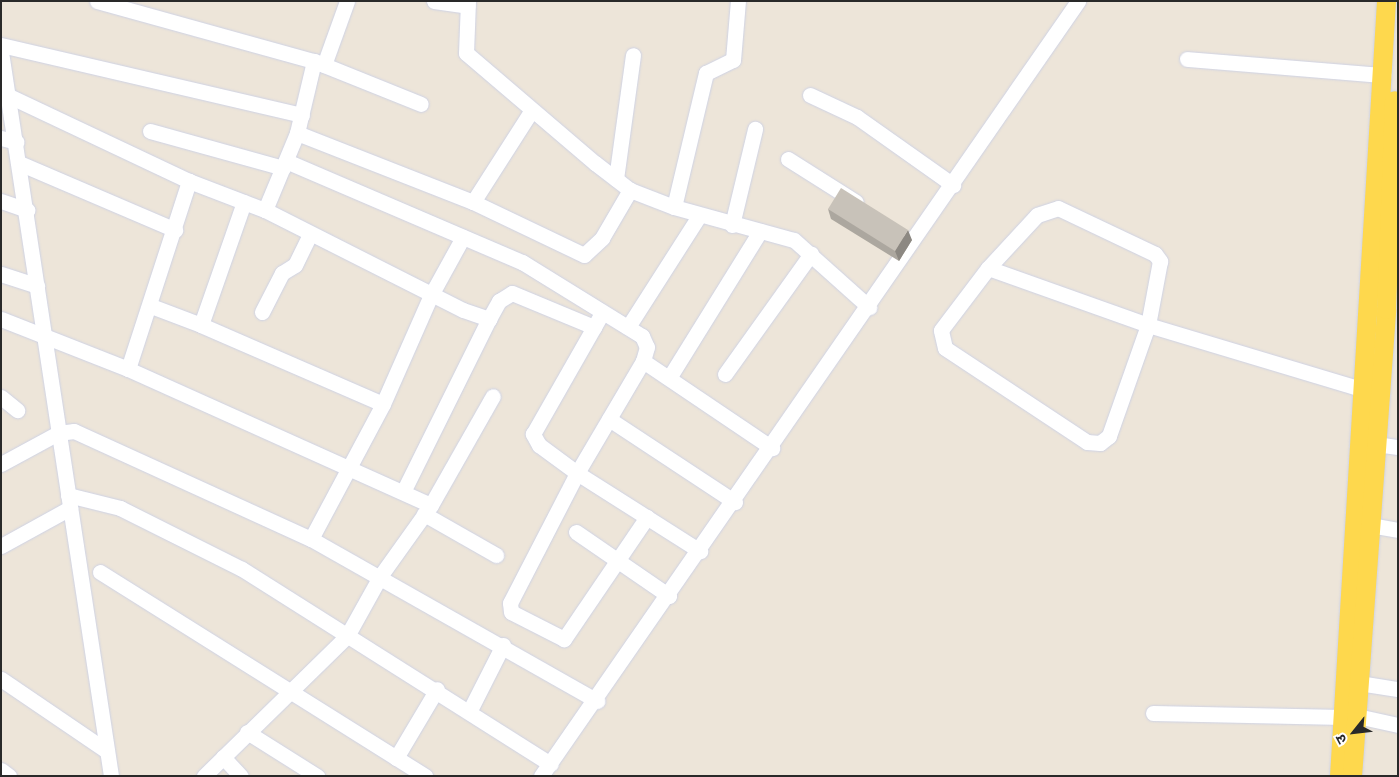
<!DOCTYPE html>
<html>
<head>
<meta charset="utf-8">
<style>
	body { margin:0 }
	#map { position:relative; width:1399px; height:777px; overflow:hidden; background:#ede5d9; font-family:"Asap Condensed","Noto Sans Devanagari",sans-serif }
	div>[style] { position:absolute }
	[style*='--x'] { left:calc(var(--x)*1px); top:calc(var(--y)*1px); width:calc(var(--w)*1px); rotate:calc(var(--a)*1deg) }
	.roads { filter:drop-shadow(0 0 1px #ced2e4) drop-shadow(0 0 1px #ced2e4) }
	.minor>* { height:15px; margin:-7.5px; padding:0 7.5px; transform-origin:7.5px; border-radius:7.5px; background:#fff }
	.major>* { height:19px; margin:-9.5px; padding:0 9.5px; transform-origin:9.5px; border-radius:9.5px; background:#fed84d }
	.wall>* { inset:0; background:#aca79f }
	.shaded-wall>* { inset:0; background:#8c8882 }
	.building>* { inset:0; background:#c8c2b9 }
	span { translate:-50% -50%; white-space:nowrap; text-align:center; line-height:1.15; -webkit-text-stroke:4px #fff; paint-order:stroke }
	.frame { position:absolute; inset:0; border:2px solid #292929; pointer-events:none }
	.north { position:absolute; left:1329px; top:707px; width:50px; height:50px; -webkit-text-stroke:4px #fff; paint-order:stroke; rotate:241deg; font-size:14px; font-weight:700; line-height:20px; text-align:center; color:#292929 }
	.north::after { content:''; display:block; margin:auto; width:18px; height:22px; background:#292929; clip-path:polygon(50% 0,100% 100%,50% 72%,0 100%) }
</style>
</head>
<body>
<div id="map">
	<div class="roads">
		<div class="minor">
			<i style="--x:97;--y:1;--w:225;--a:15.5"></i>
			<i style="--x:314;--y:61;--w:115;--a:21.9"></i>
			<i style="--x:434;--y:1;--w:34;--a:8"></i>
			<i style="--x:468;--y:1;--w:52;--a:92.2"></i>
			<i style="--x:466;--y:53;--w:170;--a:40.5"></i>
			<i style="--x:595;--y:163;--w:44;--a:37.6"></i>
			<i style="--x:630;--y:190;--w:47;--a:21.1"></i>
			<i style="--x:674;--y:207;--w:124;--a:15.4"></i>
			<i style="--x:794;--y:240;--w:101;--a:41.8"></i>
			<i style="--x:1;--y:45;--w:309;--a:13.1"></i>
			<i style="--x:1;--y:52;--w:732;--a:81.36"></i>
			<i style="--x:1187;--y:59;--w:197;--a:4.7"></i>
			<i style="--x:324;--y:65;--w:68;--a:-70.2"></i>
			<i style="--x:810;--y:95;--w:52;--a:25.1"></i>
			<i style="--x:857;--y:117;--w:118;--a:35.3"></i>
			<i style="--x:9;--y:96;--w:199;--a:25.3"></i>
			<i style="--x:189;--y:181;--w:81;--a:20.9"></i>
			<i style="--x:265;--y:210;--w:222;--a:26.8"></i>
			<i style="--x:463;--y:310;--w:28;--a:19"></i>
			<i style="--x:489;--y:319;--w:21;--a:-61"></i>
			<i style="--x:499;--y:301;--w:15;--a:-32"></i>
			<i style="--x:512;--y:293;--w:89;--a:22.5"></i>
			<i style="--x:150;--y:131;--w:138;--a:15.5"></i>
			<i style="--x:297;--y:133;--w:189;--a:21.4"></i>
			<i style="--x:473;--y:202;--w:123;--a:25.5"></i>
			<i style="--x:584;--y:255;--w:25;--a:-43"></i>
			<i style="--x:602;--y:238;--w:56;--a:-59.7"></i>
			<i style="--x:1;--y:138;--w:16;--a:14"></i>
			<i style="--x:788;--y:159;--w:80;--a:32.3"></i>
			<i style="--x:286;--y:161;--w:257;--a:23.2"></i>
			<i style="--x:522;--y:262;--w:141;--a:31.7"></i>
			<i style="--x:642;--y:336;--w:12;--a:66"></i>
			<i style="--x:647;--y:347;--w:15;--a:106"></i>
			<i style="--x:643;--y:361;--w:130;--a:120.5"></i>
			<i style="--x:577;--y:473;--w:47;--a:-143.6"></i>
			<i style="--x:539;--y:445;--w:13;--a:-119"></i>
			<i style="--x:533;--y:434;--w:139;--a:-60.3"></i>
			<i style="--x:19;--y:163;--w:170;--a:23.2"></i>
			<i style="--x:616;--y:179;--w:125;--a:-82.2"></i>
			<i style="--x:1;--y:201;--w:28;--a:19"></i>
			<i style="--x:244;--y:202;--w:130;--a:109.3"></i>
			<i style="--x:201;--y:325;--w:198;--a:23.5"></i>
			<i style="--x:473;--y:202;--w:106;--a:-57.4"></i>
			<i style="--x:674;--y:207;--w:138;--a:-76.6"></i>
			<i style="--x:706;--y:73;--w:30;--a:-26"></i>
			<i style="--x:733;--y:60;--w:59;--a:-85.2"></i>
			<i style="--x:265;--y:210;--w:83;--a:-67.4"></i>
			<i style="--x:297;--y:133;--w:74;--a:-76.7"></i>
			<i style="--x:732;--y:225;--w:99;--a:-76.5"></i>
			<i style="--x:463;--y:237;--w:66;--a:118.9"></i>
			<i style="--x:431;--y:295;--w:119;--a:113.8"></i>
			<i style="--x:383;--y:404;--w:153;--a:118.1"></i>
			<i style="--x:311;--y:539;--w:329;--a:29.5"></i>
			<i style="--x:988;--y:268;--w:72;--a:-47.2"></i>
			<i style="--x:1037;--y:215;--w:22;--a:-18"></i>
			<i style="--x:1058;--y:208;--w:107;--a:25.4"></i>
			<i style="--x:1155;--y:254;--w:9;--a:54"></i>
			<i style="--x:1160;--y:261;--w:65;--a:100.6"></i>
			<i style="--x:1148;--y:325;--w:118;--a:109.4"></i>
			<i style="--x:1109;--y:436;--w:11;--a:142"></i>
			<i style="--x:1100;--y:443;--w:13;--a:-176"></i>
			<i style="--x:1087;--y:442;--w:170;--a:-146.5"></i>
			<i style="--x:945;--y:348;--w:18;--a:-103"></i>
			<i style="--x:941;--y:330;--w:78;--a:-52.8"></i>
			<i style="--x:988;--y:268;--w:170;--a:19.6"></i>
			<i style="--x:1148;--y:325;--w:226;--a:16.7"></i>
			<i style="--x:1;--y:274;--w:38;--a:18"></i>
			<i style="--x:151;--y:306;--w:53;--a:20.8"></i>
			<i style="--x:262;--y:312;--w:44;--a:-62.9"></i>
			<i style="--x:282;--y:273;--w:15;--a:-32"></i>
			<i style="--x:295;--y:265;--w:34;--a:-64"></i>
			<i style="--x:1;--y:319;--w:136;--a:21.5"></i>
			<i style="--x:128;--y:369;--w:332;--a:24.2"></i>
			<i style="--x:628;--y:327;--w:132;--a:-57.4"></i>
			<i style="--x:643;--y:361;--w:156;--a:34"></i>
			<i style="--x:128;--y:369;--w:198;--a:-72"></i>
			<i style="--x:725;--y:374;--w:148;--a:-54.4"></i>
			<i style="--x:669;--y:378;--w:173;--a:-58.2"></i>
			<i style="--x:1;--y:397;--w:21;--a:39"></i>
			<i style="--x:609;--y:419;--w:151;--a:33.4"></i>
			<i style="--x:1376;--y:444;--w:22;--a:8"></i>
			<i style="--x:1;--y:464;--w:65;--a:-28.5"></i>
			<i style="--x:58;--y:433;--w:16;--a:-7"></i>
			<i style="--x:74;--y:431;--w:260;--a:24.5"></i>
			<i style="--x:403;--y:492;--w:193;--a:-63.6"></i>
			<i style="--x:68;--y:495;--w:54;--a:14"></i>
			<i style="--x:120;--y:508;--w:136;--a:26.6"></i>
			<i style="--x:242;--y:569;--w:365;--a:32.3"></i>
			<i style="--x:424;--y:514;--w:83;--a:29.7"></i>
			<i style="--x:647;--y:517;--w:148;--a:124.2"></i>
			<i style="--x:564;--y:639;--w:59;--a:-153"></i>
			<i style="--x:511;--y:612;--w:9;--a:-96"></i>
			<i style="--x:510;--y:603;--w:146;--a:-62.7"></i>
			<i style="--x:577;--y:473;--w:146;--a:32.4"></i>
			<i style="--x:1370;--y:525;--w:28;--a:10"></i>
			<i style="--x:576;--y:532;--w:113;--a:34.5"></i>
			<i style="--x:1;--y:546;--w:79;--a:-28.8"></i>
			<i style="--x:100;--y:572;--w:384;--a:32.1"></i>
			<i style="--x:1;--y:679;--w:128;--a:34.2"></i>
			<i style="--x:1359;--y:683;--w:39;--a:9"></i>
			<i style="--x:470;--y:710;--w:73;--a:-63.1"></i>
			<i style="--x:1153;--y:713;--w:190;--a:1.2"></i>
			<i style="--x:1357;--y:716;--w:42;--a:12.4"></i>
			<i style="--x:247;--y:732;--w:83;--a:32.2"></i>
			<i style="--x:223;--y:757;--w:26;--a:47"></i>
			<i style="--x:396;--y:758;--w:80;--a:-59.3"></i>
			<i style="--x:1;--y:770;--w:10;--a:37"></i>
			<i style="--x:204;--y:776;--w:200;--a:-44.4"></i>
			<i style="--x:347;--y:636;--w:70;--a:-60.9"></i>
			<i style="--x:381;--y:575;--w:86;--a:-54.5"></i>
			<i style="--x:431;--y:505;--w:125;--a:-60.4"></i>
			<i style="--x:541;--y:776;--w:943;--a:-55.28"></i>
		</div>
		<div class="major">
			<i style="--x:1339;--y:776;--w:776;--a:-86.53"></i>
			<i style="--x:1352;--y:776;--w:468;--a:-85.8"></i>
			<i style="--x:1386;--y:309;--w:209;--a:-87.8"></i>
		</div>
	</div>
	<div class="wall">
		<i style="clip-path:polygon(828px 209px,912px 240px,899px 261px,831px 219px)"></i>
	</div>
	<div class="shaded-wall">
		<i style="clip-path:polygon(908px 230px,912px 240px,899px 261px,895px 251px)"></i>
	</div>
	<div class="building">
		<i style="clip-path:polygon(841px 188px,908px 230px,895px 251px,828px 209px)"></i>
	</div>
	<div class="frame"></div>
	<div class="north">उ</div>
</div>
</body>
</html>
